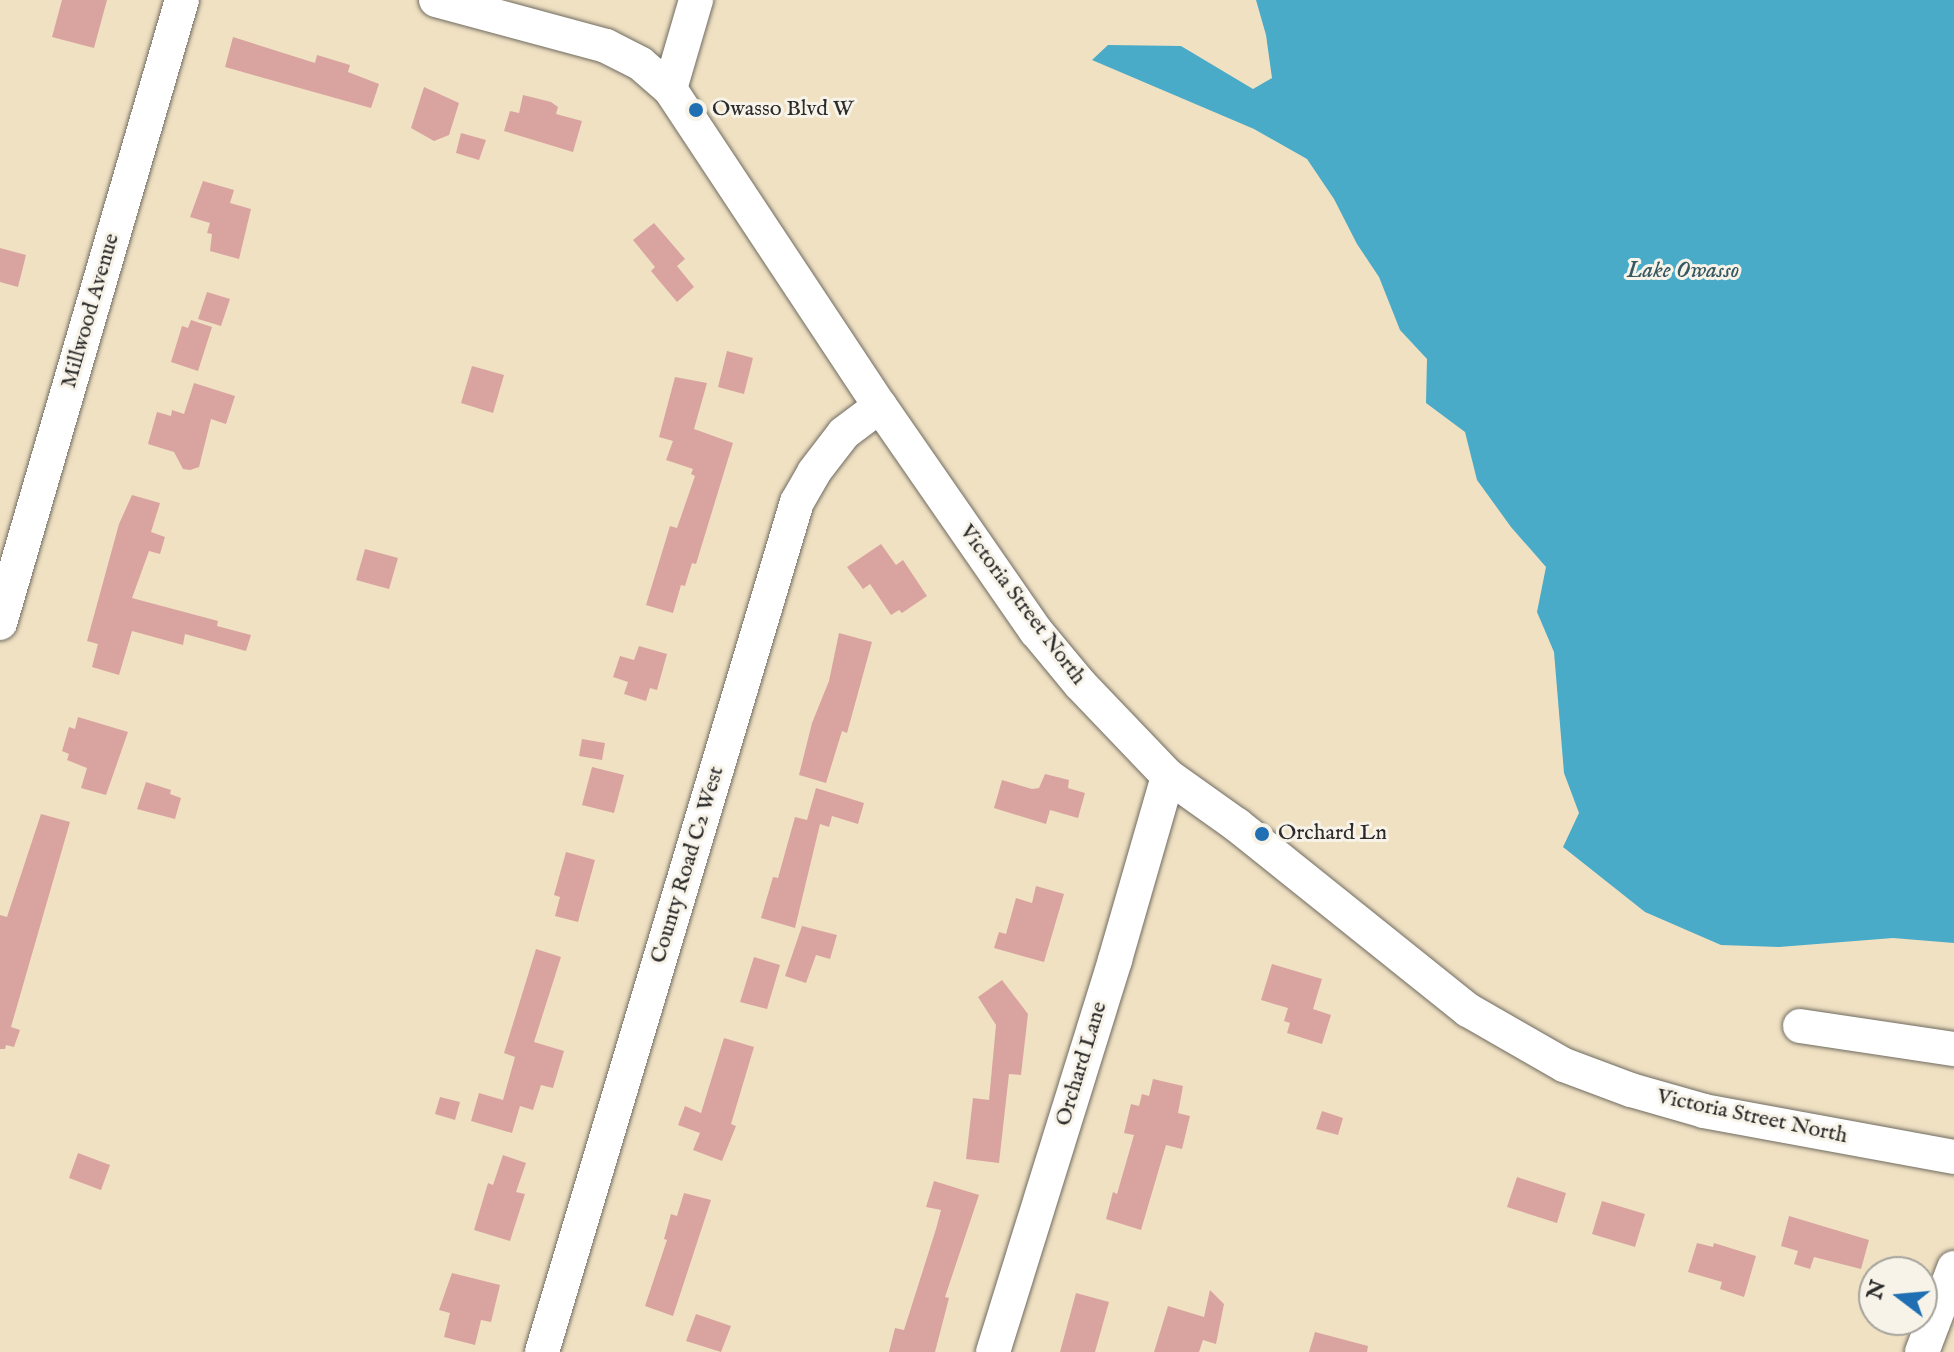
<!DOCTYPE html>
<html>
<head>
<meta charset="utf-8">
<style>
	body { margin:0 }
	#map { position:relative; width:1954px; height:1352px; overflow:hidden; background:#f0e1c3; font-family:"IM FELL English",serif }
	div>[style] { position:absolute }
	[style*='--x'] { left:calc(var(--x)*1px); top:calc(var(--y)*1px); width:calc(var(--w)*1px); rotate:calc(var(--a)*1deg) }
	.water>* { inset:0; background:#49abc8 }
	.building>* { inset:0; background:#d9a4a0 }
	.roads { filter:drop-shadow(0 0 2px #706b60) drop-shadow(0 0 2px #706b60) }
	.minor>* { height:34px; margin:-17px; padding:0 17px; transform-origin:17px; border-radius:17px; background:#fff }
	.dots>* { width:22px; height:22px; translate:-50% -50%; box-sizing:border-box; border:4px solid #f7f3e8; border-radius:50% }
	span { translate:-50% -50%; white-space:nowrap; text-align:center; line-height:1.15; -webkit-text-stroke:6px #f7f3e8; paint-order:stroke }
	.poi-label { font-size:22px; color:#2b2b2b }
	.left { translate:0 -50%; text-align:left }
	.street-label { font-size:22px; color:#2b2b2b }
	.water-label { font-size:24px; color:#365862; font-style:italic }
	.north { position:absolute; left:1858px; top:1256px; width:80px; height:80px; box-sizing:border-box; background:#f7f3e8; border:2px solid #a5a39c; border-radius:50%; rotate:286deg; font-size:22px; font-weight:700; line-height:32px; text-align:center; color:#2b2b2b }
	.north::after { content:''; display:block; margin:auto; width:28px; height:36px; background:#1f6fb2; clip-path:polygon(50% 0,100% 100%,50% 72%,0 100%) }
</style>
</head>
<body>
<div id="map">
	<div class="water">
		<i style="clip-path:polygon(1256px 0,1954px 0,1954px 943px,1893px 938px,1779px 947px,1721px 945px,1645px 912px,1563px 847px,1579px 813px,1564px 773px,1554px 652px,1537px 612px,1546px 567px,1511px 527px,1477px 480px,1465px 432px,1426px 403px,1427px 359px,1400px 330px,1379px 277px,1357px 244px,1334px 199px,1307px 159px,1254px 129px,1092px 60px,1108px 45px,1181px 46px,1253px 89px,1272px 78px,1266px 35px)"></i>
	</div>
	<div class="building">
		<i style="clip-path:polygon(62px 0,107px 0,94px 48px,52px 37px)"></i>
		<i style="clip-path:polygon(233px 37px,315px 63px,317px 55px,350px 65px,348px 72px,379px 84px,371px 108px,225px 67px)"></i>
		<i style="clip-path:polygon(424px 87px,459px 103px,449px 135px,434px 141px,411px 128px)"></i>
		<i style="clip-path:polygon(523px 95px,551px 102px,558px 107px,556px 114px,582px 121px,573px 152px,504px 131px,510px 111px,519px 113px)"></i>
		<i style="clip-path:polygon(461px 133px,486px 140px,479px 160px,456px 153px)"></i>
		<i style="clip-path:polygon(203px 181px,234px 190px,230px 203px,251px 209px,239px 259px,210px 251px,212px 234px,207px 233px,210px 223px,190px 217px)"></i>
		<i style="clip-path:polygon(654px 223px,685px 259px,677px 266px,694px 287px,677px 302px,651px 271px,655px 267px,633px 240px)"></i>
		<i style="clip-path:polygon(0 248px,26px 255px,18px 287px,0 282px)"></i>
		<i style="clip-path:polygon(207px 292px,230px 299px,221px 326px,198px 319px)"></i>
		<i style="clip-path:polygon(191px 320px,212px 327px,198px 371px,171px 362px,182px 326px,188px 328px)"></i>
		<i style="clip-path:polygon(727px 351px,753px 358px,744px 394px,718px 387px)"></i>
		<i style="clip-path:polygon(472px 366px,504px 375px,493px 413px,461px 403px)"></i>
		<i style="clip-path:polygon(675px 377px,707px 383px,694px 429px,733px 443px,696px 564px,692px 563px,685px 586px,681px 585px,673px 613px,646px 605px,670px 526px,677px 528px,695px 476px,691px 474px,693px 469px,666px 460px,673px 441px,659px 437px)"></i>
		<i style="clip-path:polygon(194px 383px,235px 396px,226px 424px,211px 419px,199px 467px,190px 470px,183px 469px,174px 452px,148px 444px,157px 412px,171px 416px,172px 410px,184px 414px)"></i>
		<i style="clip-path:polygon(132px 495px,160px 503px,151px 532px,165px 537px,160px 554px,149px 551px,132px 598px,218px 621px,217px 626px,251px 635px,246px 651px,185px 634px,183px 645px,132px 631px,119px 675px,92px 667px,98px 644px,87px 641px,119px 524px)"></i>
		<i style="clip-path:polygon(881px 544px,896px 565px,903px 560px,927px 596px,902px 613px,899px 610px,891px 615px,870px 584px,863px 589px,847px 567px)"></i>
		<i style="clip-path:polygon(365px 549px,398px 558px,389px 589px,356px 580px)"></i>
		<i style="clip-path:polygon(839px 633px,872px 642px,847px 733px,842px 731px,826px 783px,799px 775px,812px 723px,829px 681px)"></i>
		<i style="clip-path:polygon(639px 646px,667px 654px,657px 690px,650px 688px,646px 701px,624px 694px,628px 682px,613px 677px,620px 656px,634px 660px)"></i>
		<i style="clip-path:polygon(78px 717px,128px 732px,106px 795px,81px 788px,87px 768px,67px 760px,69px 754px,62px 751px,69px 727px,75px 729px)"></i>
		<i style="clip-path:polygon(582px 739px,605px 743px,602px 760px,579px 756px)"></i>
		<i style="clip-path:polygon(592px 767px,624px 775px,614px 813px,582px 805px)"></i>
		<i style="clip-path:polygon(1045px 774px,1069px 780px,1068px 788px,1085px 793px,1078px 818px,1050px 810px,1046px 824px,994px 808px,1002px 780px,1032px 789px,1039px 788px)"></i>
		<i style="clip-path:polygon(146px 782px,171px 790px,170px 794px,181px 798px,175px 819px,137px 809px)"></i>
		<i style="clip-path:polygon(816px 788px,864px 803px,858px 824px,832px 816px,829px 827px,820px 824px,795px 928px,761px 918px,773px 877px,778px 878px,795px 817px,807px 820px)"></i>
		<i style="clip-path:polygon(41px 814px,70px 822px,11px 1027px,20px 1030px,14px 1047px,6px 1045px,5px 1049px,0 1049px,0 915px,7px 917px)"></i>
		<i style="clip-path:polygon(566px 852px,595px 860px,578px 922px,555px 916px,560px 897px,554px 895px)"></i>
		<i style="clip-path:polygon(1036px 886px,1064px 894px,1044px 962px,994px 948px,999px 932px,1006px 934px,1016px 898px,1032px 903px)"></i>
		<i style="clip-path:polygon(802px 926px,837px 935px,830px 959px,816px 955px,806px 983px,785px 976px)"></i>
		<i style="clip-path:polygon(536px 949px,561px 957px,534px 1042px,564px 1051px,553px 1088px,541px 1085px,533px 1110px,520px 1106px,512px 1133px,471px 1121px,479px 1093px,503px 1100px,515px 1057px,504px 1053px)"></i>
		<i style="clip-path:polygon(754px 957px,780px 965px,767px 1009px,740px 1002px)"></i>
		<i style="clip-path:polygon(1272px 964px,1322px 979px,1313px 1009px,1331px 1015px,1322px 1044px,1287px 1033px,1290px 1023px,1284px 1021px,1288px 1008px,1261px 1000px)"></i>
		<i style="clip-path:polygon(1002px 980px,1028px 1014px,1021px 1075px,1009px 1074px,999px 1163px,966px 1159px,973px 1098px,989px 1100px,996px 1025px,978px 997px)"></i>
		<i style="clip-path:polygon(724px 1038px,754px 1047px,731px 1124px,736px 1126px,722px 1161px,693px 1150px,700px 1133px,678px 1125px,685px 1106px,701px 1113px)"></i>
		<i style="clip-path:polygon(1153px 1079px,1183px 1086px,1178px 1113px,1190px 1116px,1182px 1149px,1166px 1145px,1141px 1230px,1106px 1219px,1113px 1192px,1117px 1194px,1134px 1135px,1124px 1133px,1131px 1104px,1139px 1106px,1142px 1094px,1149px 1096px)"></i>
		<i style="clip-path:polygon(440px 1097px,460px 1102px,455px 1120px,435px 1114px)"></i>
		<i style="clip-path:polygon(1322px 1111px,1343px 1118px,1338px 1135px,1316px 1129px)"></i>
		<i style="clip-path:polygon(78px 1153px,110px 1165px,101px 1190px,69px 1178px)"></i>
		<i style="clip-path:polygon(503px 1155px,526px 1163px,516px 1192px,525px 1194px,510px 1241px,474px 1230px,488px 1183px,493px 1185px)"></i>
		<i style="clip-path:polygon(1517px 1177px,1566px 1193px,1557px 1223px,1507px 1207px)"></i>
		<i style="clip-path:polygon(934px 1181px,979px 1195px,945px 1297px,949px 1298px,935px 1352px,889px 1352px,895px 1328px,904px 1330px,936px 1229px,941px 1210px,926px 1207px)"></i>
		<i style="clip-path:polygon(684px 1193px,711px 1200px,673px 1316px,645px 1306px,667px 1240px,664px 1239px,671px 1214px,677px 1216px)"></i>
		<i style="clip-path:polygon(1602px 1201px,1645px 1214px,1635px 1247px,1592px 1234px)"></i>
		<i style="clip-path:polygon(1789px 1216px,1869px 1240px,1861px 1269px,1814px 1257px,1810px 1269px,1794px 1264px,1798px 1251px,1781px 1246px)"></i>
		<i style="clip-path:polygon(1697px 1243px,1713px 1247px,1714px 1243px,1756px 1256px,1744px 1297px,1720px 1289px,1722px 1282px,1688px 1272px)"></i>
		<i style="clip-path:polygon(452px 1273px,500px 1285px,491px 1322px,481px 1320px,475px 1345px,444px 1337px,450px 1313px,439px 1310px)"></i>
		<i style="clip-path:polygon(1210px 1290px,1224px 1304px,1216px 1344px,1203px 1340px,1199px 1352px,1154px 1352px,1168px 1306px,1204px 1317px)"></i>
		<i style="clip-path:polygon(1076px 1293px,1109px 1302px,1095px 1352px,1060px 1352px)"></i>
		<i style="clip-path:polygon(696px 1314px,731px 1326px,721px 1352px,686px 1341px)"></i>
		<i style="clip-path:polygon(1315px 1332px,1368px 1346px,1367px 1352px,1309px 1352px)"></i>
	</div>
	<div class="roads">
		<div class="minor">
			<i style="--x:436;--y:0;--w:176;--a:15.1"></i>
			<i style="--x:606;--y:46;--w:39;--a:27"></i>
			<i style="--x:641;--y:64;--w:38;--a:41"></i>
			<i style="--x:670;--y:89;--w:380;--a:56.5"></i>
			<i style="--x:880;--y:406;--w:274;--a:55.3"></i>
			<i style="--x:1036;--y:631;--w:69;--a:50.3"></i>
			<i style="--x:1080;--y:684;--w:127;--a:46.3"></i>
			<i style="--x:1168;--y:776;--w:85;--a:35.4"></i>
			<i style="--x:1237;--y:825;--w:296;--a:38.7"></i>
			<i style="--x:1468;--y:1010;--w:111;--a:29.8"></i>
			<i style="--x:1564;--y:1065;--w:72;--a:20.5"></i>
			<i style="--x:1631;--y:1090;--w:76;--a:16"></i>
			<i style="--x:1704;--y:1111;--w:254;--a:10.4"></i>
			<i style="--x:670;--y:89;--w:93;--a:-73.7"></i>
			<i style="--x:0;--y:623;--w:649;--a:-73.72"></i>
			<i style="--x:1800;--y:1026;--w:156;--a:8.5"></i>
			<i style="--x:542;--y:1352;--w:887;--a:-73.3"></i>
			<i style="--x:797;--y:502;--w:34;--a:-60"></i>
			<i style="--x:814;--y:472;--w:49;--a:-52.4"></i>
			<i style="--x:844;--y:433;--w:45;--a:-36.9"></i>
			<i style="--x:993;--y:1352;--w:411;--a:-72.7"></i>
			<i style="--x:1115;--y:960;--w:191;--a:-73.9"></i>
			<i style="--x:1922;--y:1352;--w:90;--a:-69.1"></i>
		</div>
	</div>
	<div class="dots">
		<i style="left:696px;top:110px;background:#1f6fb2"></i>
		<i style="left:1262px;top:834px;background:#1f6fb2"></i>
	</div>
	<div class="poi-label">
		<span class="left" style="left:712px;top:110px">Owasso Blvd W</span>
		<span class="left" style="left:1278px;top:834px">Orchard Ln</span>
	</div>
	<div class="street-label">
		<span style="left:91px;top:311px;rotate:-74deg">Millwood Avenue</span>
		<span style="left:1022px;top:605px;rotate:53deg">Victoria Street North</span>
		<span style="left:688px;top:865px;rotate:-73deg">County Road C2 West</span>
		<span style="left:1082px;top:1064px;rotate:-73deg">Orchard Lane</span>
		<span style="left:1752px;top:1117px;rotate:12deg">Victoria Street North</span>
	</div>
	<div class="water-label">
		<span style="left:1683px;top:271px">Lake Owasso</span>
	</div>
	<div class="north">N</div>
</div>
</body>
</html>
